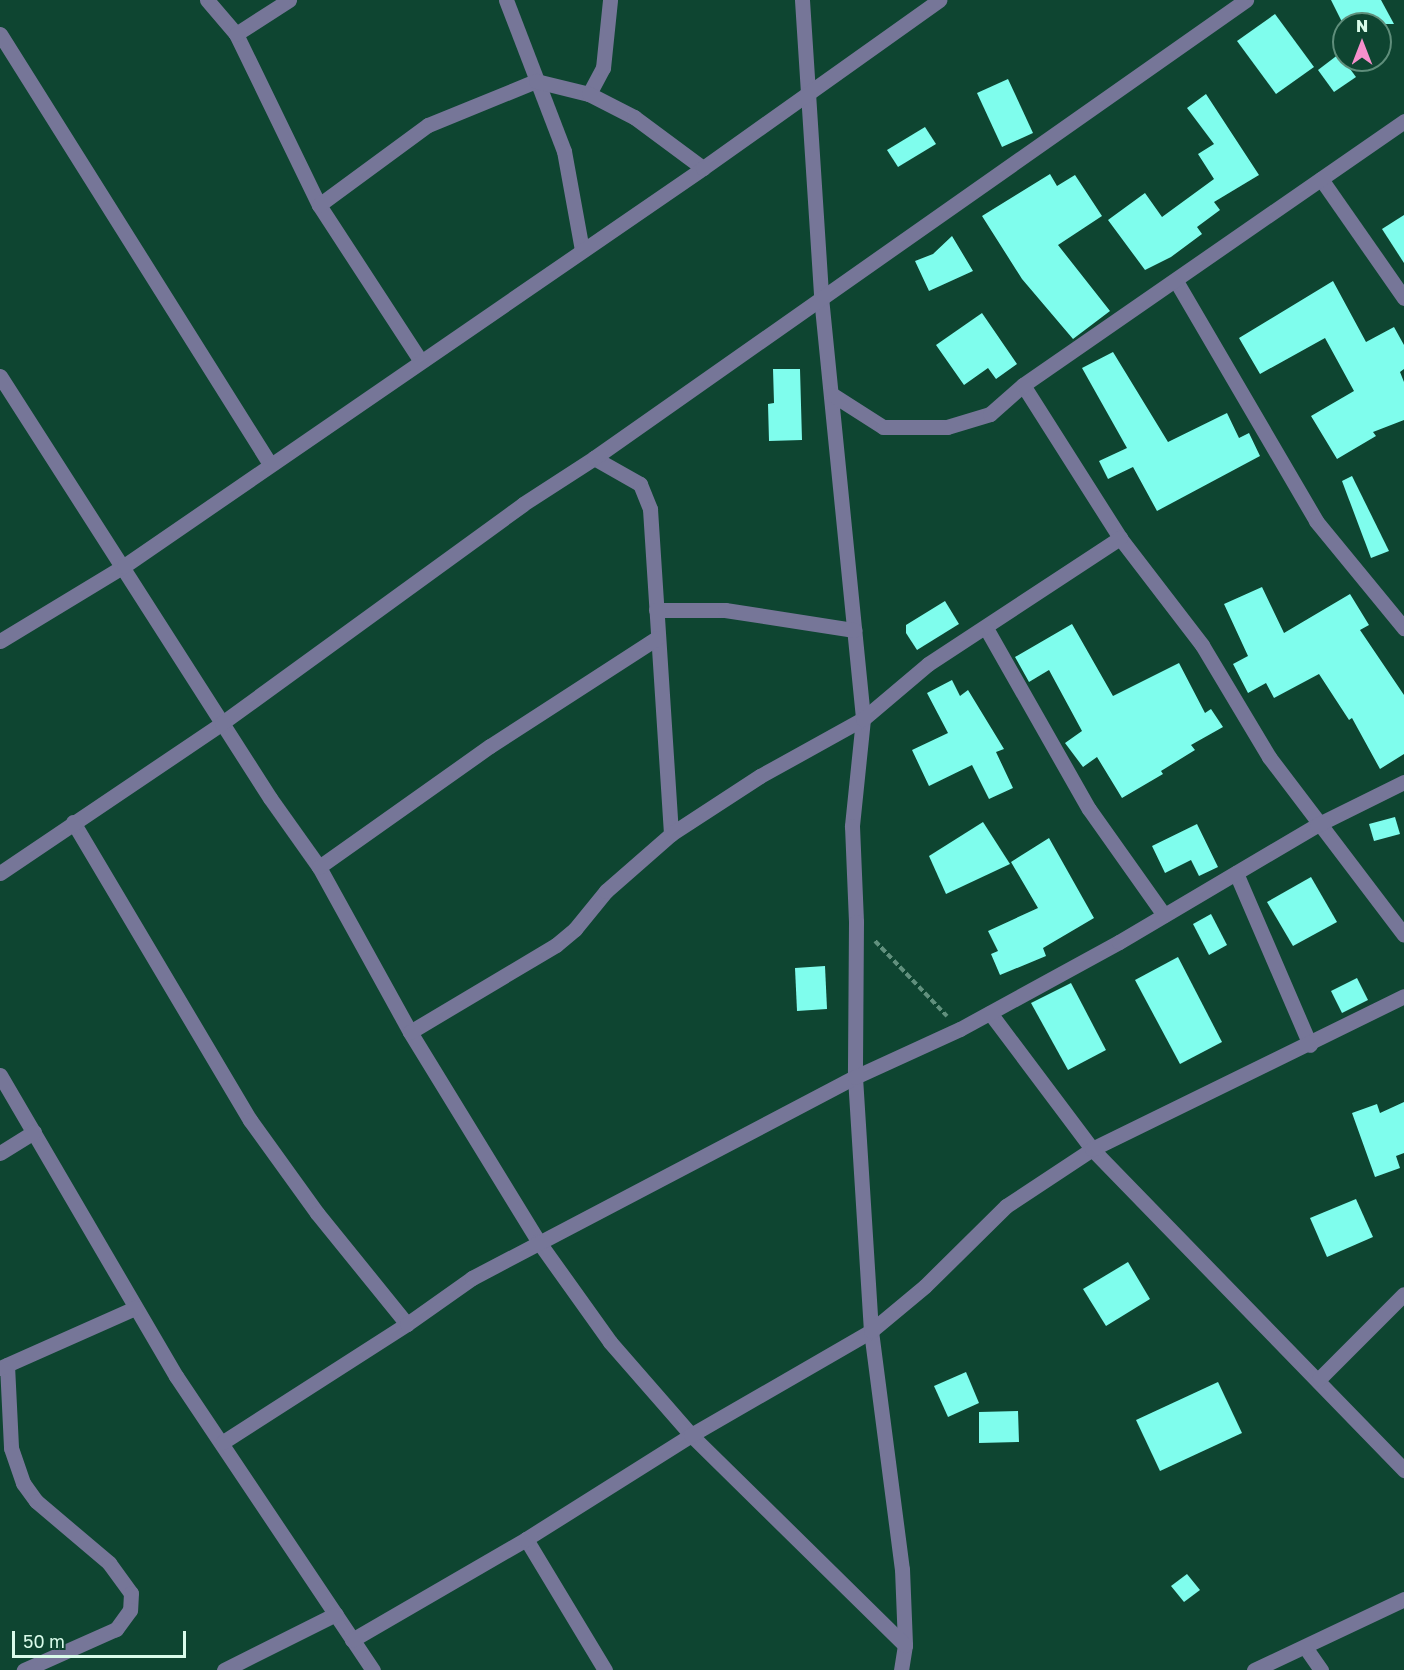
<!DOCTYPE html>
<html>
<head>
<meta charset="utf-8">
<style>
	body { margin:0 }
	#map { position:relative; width:1404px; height:1670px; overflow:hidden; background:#0e4531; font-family:"Golos Text",sans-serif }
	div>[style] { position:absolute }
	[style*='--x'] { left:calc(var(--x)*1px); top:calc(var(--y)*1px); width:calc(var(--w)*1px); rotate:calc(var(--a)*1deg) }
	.building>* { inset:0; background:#7ffded }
	.path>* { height:4px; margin-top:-2px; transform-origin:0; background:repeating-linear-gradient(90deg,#61907d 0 6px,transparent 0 9px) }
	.minor>* { height:15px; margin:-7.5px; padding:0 7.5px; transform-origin:7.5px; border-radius:7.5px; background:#767698 }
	span { translate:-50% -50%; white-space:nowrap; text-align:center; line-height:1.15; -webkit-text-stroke:6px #0e4531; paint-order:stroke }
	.north { position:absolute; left:1332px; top:12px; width:60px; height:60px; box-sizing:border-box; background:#0e4531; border:2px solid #5f8e7b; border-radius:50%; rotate:0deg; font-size:16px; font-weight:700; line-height:24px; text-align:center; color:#d9fbea }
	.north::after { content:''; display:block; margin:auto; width:21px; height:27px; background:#f790cd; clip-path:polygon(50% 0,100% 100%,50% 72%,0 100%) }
	.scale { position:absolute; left:12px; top:1631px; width:174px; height:27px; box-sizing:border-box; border:3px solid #d9fbea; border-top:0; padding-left:8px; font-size:18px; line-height:21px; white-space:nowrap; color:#d9fbea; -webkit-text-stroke:4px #0e4531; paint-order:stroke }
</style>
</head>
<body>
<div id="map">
	<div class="building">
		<i style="clip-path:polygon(1331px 0,1381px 0,1394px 24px,1343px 24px)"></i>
		<i style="clip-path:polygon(1275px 14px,1314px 67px,1276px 94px,1237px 41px)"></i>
		<i style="clip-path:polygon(1339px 54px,1356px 77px,1334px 92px,1318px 70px)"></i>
		<i style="clip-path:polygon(1008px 79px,1033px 133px,1002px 147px,977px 93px)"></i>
		<i style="clip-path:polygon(1206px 94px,1259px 175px,1214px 202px,1220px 210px,1197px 227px,1202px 234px,1171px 257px,1145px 270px,1108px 220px,1145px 193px,1162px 217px,1214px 179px,1198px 154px,1214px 144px,1187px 108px)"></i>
		<i style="clip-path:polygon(925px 127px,936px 144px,898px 167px,887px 150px)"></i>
		<i style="clip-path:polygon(1050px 174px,1057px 186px,1075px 175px,1102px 216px,1058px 245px,1110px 311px,1073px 339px,1022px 279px,982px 216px)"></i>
		<i style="clip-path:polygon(1404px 215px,1404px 263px,1382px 229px)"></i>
		<i style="clip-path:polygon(952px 236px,973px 271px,929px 291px,915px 261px,933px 254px)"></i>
		<i style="clip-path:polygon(1333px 281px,1366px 342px,1394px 327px,1404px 345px,1404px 369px,1400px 372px,1404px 382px,1404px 420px,1373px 432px,1376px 436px,1337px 459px,1311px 416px,1354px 391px,1325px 338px,1260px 374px,1239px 338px)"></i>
		<i style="clip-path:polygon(982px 313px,1017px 364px,996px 379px,988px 368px,964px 385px,936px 345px)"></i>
		<i style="clip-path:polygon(1113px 352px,1168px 442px,1227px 413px,1239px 438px,1249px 433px,1260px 456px,1157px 511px,1133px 467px,1108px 479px,1099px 461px,1127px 448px,1082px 368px)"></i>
		<i style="clip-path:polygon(773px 369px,800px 369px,802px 440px,769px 441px,768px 404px,774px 403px)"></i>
		<i style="clip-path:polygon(1352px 476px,1389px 551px,1371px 558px,1342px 481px)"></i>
		<i style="clip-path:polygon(1262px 587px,1284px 633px,1350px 594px,1369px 625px,1360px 630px,1404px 695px,1404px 754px,1380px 769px,1352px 718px,1349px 720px,1319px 674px,1274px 698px,1266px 683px,1248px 693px,1233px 664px,1248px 656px,1224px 604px)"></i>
		<i style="clip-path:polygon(945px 601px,959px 624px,917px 650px,906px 633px,906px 625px)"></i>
		<i style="clip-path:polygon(1072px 624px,1113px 696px,1179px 663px,1205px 713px,1211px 709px,1223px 727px,1191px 745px,1195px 750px,1161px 771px,1163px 774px,1122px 798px,1097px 757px,1083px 767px,1065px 743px,1082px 731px,1049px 670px,1029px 682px,1015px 657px)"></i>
		<i style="clip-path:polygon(952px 680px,960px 696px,968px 690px,1004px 749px,996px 752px,1013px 788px,989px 799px,972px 765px,929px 786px,912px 750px,948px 733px,927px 693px)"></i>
		<i style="clip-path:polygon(1395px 817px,1400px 834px,1374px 841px,1369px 824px)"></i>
		<i style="clip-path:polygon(983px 822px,1010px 864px,946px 894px,929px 856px)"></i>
		<i style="clip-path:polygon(1197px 824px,1218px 867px,1199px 876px,1191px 860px,1165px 873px,1152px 846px)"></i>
		<i style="clip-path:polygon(1049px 838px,1094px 918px,1043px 948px,1046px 956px,1000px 975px,991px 954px,998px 951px,988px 931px,1038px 908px,1011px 862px)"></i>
		<i style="clip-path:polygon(1311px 877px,1337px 922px,1293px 946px,1267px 902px)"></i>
		<i style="clip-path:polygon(1211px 914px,1227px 945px,1209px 955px,1193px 924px)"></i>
		<i style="clip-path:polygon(1178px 957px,1222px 1042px,1180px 1064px,1135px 980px)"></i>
		<i style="clip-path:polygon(825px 966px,827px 1009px,797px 1011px,795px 968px)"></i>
		<i style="clip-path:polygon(1357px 978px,1368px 1000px,1342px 1013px,1331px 991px)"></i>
		<i style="clip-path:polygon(1071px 983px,1106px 1050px,1068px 1070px,1031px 1003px)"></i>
		<i style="clip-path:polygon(1404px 1102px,1404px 1153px,1396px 1156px,1400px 1168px,1375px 1177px,1352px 1113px,1377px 1104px,1380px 1113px)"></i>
		<i style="clip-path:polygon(1356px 1199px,1373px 1237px,1327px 1257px,1310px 1218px)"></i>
		<i style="clip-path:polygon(1128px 1262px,1150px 1299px,1106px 1326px,1083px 1289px)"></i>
		<i style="clip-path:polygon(966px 1372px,979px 1403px,948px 1417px,934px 1386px)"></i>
		<i style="clip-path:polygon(1218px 1382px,1242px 1433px,1160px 1471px,1136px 1420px)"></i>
		<i style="clip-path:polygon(1018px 1411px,1019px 1442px,979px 1443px,979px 1412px)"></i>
		<i style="clip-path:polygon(1187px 1574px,1200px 1590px,1184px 1602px,1171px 1586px)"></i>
	</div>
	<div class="path">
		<i style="--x:875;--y:941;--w:104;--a:46.2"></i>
	</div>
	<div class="minor">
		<i style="--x:207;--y:0;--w:45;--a:49.5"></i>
		<i style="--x:236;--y:34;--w:190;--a:64.1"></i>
		<i style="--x:319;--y:205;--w:185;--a:56.9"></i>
		<i style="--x:506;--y:0;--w:162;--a:69"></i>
		<i style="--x:564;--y:151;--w:101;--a:79.7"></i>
		<i style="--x:802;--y:0;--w:298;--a:86.3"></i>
		<i style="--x:821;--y:297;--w:424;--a:84.3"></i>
		<i style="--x:863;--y:719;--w:108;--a:95.9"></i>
		<i style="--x:852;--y:826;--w:96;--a:87.6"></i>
		<i style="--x:856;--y:922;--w:155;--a:90.4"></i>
		<i style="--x:855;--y:1077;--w:255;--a:86.4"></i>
		<i style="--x:871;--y:1331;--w:240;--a:82.6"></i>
		<i style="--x:902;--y:1569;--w:76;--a:87.7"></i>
		<i style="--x:905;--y:1645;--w:25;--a:99"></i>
		<i style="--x:0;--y:34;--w:508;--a:57.88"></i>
		<i style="--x:236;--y:34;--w:63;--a:-32.7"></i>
		<i style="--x:589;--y:94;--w:30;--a:-62"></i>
		<i style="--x:603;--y:68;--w:68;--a:-84.1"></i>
		<i style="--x:1321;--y:179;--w:145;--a:55.1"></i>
		<i style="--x:319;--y:205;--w:135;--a:-36.3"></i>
		<i style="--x:428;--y:125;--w:117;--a:-22.2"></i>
		<i style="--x:536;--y:81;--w:55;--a:13.8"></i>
		<i style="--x:589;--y:94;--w:51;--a:27.1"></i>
		<i style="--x:634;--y:117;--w:86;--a:36.5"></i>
		<i style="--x:1176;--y:281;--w:278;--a:59.7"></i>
		<i style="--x:1316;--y:521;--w:139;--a:50.6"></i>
		<i style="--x:0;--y:376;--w:501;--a:57.39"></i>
		<i style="--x:270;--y:798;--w:85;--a:54.6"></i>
		<i style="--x:319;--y:867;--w:188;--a:61.1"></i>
		<i style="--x:410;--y:1032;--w:245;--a:58.5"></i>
		<i style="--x:538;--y:1241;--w:124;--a:54.5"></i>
		<i style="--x:610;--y:1342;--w:123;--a:48.9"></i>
		<i style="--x:691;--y:1435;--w:300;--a:44.5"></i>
		<i style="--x:1023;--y:385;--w:181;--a:57.6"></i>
		<i style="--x:1120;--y:538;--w:135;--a:52.5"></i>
		<i style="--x:1202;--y:645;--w:131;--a:59.1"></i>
		<i style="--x:1269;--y:757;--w:223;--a:52.8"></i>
		<i style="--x:833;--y:395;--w:59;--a:32.6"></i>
		<i style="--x:883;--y:427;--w:64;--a:0"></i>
		<i style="--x:947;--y:427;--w:45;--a:-16.8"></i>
		<i style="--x:990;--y:414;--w:44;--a:-41.3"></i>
		<i style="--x:1023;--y:385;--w:464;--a:-34.7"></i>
		<i style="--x:594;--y:458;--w:53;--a:29.5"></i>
		<i style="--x:640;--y:484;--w:27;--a:68"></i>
		<i style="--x:650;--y:509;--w:326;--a:86.3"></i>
		<i style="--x:656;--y:610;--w:69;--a:0"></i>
		<i style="--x:725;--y:610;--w:131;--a:8.8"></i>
		<i style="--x:986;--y:628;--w:208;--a:60.4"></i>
		<i style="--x:1089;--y:809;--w:130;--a:54.7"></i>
		<i style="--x:0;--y:641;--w:145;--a:-31.2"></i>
		<i style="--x:124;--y:566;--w:703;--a:-34.5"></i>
		<i style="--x:703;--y:168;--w:290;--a:-35.4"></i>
		<i style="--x:73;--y:822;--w:347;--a:59.3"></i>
		<i style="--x:250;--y:1120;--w:115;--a:54.2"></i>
		<i style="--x:317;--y:1213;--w:143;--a:51"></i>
		<i style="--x:319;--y:867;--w:209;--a:-35.3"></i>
		<i style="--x:490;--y:746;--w:199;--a:-32.9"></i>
		<i style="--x:0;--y:873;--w:268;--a:-34"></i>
		<i style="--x:222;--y:723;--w:372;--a:-36"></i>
		<i style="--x:523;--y:504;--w:85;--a:-32.9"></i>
		<i style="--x:594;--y:458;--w:797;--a:-35.09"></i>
		<i style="--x:1236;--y:873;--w:187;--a:66.7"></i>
		<i style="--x:990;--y:1013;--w:170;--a:53.1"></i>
		<i style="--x:1092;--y:1149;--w:448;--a:45.8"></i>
		<i style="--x:410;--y:1032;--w:170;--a:-30.8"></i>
		<i style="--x:556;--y:945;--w:25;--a:-40"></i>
		<i style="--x:575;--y:929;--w:49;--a:-50.8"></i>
		<i style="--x:606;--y:891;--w:86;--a:-41.2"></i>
		<i style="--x:671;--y:834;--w:106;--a:-33.1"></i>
		<i style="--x:760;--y:776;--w:118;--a:-29"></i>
		<i style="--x:863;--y:719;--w:85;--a:-40.2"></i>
		<i style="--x:928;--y:664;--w:230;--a:-33.3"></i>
		<i style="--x:0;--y:1075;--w:349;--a:59.7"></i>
		<i style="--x:176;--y:1376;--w:354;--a:56.2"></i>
		<i style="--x:0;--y:1153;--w:40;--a:-32"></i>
		<i style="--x:7;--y:1365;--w:83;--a:87.2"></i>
		<i style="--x:11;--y:1448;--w:37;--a:71"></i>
		<i style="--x:23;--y:1483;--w:22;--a:54"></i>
		<i style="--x:36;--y:1501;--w:96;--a:40.3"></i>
		<i style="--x:109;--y:1563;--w:37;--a:54"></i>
		<i style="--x:131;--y:1593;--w:17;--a:93"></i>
		<i style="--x:130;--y:1610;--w:24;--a:126"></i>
		<i style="--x:116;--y:1629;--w:101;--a:156"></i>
		<i style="--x:0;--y:1368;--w:148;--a:-24"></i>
		<i style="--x:1319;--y:1379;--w:120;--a:-45"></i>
		<i style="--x:223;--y:1442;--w:219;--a:-32.7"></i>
		<i style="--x:407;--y:1324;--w:80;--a:-35.3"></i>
		<i style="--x:472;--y:1278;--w:433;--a:-27.7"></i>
		<i style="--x:855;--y:1077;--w:115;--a:-24.6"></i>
		<i style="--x:960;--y:1029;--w:181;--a:-28.7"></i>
		<i style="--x:1119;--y:942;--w:230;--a:-30.6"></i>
		<i style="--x:1317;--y:825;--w:97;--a:-26.3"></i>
		<i style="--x:526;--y:1539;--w:153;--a:58.9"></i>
		<i style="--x:352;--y:1640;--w:201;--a:-30.1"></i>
		<i style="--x:526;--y:1539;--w:195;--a:-32.2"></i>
		<i style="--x:691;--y:1435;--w:208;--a:-30"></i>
		<i style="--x:871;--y:1331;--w:70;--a:-39.8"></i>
		<i style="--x:925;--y:1286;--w:114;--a:-44.6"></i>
		<i style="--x:1006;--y:1206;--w:103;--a:-33.5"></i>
		<i style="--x:1092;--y:1149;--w:347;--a:-26.1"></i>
		<i style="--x:1305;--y:1647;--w:28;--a:55"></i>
		<i style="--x:224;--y:1670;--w:125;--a:-26.6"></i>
		<i style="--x:1254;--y:1670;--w:166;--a:-25.3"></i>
	</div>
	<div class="north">N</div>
	<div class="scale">50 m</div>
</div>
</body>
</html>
